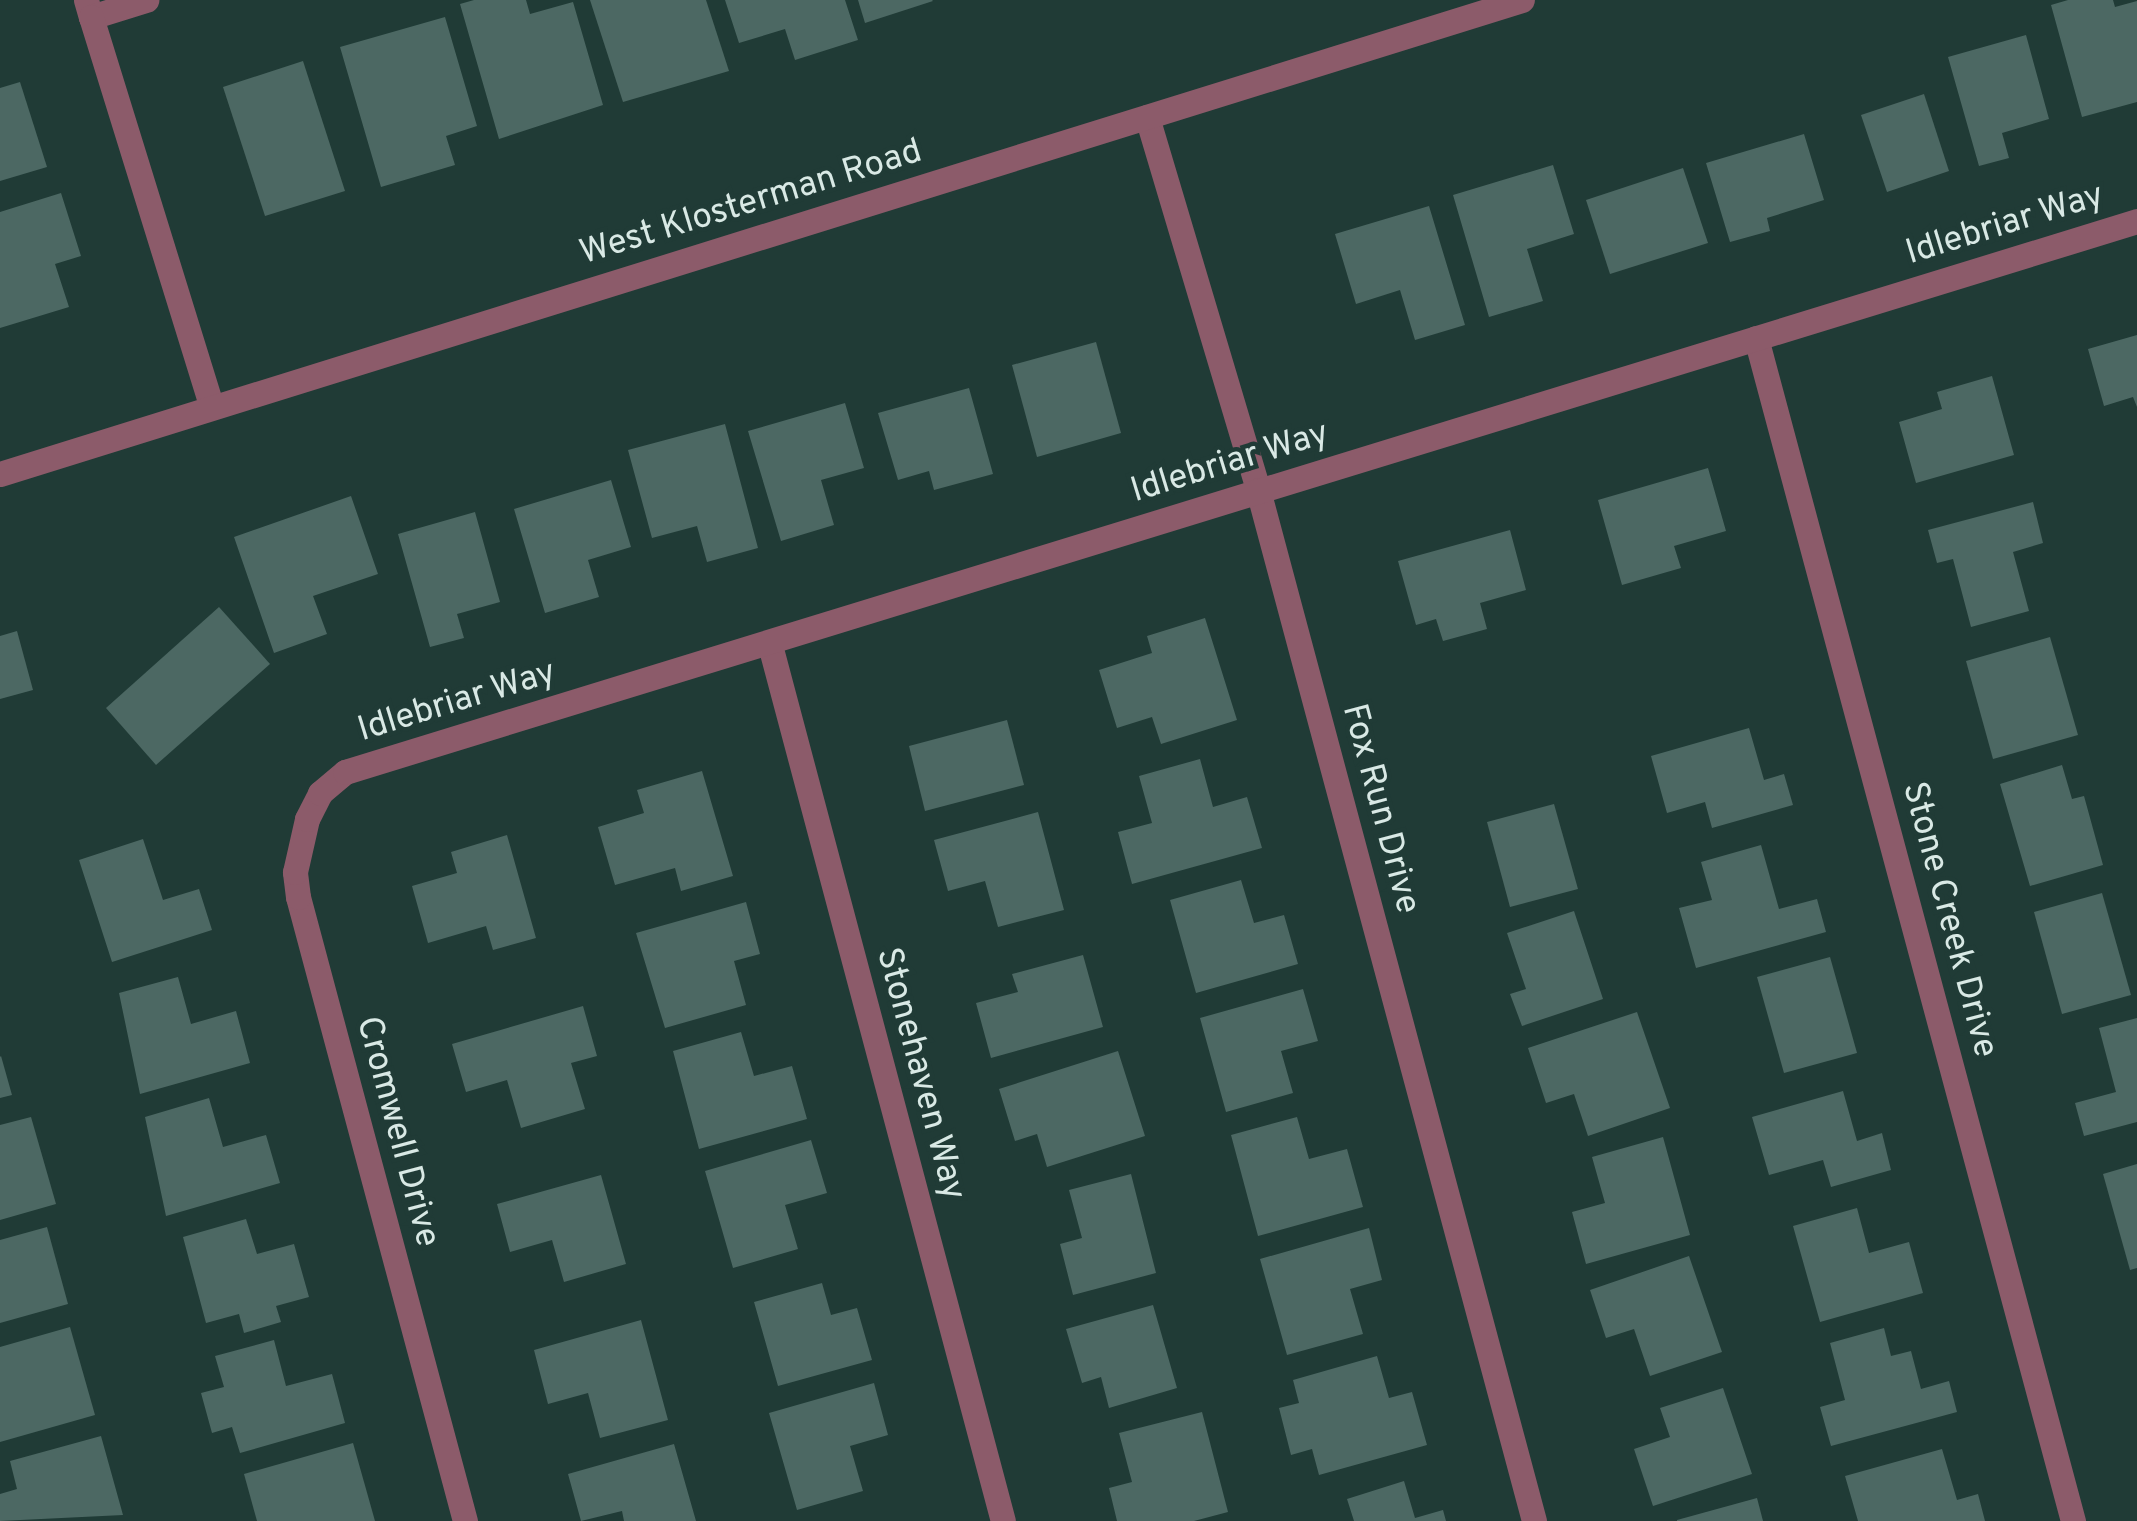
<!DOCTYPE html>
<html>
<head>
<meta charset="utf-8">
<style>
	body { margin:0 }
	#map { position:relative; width:2137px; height:1521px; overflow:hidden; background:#203b36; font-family:Overpass,sans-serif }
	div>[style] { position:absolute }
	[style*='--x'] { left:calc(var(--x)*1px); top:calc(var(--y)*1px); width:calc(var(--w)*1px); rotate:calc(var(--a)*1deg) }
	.building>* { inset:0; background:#4c6863 }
	.minor>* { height:25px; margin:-12.5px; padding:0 12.5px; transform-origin:12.5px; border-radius:12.5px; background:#8c5b6a }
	span { translate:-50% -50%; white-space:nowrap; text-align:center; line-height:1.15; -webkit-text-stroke:9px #203b36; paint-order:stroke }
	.street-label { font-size:35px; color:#d9e9e5 }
</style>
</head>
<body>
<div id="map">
	<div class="building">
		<i style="clip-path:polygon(474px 0,526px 0,530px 14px,573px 2px,603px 105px,499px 139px,460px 4px)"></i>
		<i style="clip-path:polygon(590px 0,706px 0,729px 71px,623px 102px)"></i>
		<i style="clip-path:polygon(725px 0,845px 0,858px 40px,795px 60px,785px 29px,739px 43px)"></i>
		<i style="clip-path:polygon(858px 0,932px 0,933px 1px,865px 23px)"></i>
		<i style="clip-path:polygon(2068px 0,2113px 0,2115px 7px,2137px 1px,2137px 102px,2082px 117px,2051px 5px)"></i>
		<i style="clip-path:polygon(445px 17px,477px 126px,446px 136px,455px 165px,381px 187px,340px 47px)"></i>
		<i style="clip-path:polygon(2026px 35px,2049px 119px,2002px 133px,2009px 158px,1979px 166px,1948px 57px)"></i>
		<i style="clip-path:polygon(303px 61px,345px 191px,265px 216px,223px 87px)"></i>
		<i style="clip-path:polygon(20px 82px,47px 167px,0 181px,0 88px)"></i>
		<i style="clip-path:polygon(1924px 94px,1949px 171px,1887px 192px,1861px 115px)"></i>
		<i style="clip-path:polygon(1804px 134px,1824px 200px,1767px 218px,1770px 231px,1730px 242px,1706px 163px)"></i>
		<i style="clip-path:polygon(1553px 165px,1574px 234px,1527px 249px,1543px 301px,1489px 317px,1453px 195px)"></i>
		<i style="clip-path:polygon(1683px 168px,1708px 243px,1610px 274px,1586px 200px)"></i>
		<i style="clip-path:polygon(61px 193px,81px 256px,55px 264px,69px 307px,0 328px,0 212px)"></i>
		<i style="clip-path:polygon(1429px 206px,1465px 325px,1415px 340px,1400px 290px,1356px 304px,1335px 234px)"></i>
		<i style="clip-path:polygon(2137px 335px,2137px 407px,2133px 397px,2104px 406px,2088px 349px)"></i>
		<i style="clip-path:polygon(1096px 342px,1121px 433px,1037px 457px,1012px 365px)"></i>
		<i style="clip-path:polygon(1992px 376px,2014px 455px,1916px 483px,1899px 422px,1942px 409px,1937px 392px)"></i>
		<i style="clip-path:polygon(969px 388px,993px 474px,934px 490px,929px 471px,898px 480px,878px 413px)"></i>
		<i style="clip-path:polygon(845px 403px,864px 468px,821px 480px,834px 525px,781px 541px,748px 431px)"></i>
		<i style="clip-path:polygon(725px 424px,758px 548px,707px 562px,697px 526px,652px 538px,628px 450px)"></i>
		<i style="clip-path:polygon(1708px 468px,1726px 531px,1674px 546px,1681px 568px,1622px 585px,1598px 500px)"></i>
		<i style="clip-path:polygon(611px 480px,631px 547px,588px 560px,599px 597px,545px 613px,514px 509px)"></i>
		<i style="clip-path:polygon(351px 496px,378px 574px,313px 596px,327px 634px,274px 653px,234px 537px)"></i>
		<i style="clip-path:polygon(2033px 502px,2043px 543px,2013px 552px,2029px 611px,1971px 627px,1953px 559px,1937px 563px,1928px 530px)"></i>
		<i style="clip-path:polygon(475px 512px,500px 602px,457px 614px,464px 638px,430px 647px,398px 534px)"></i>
		<i style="clip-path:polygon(1510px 530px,1526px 590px,1480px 603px,1487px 629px,1443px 641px,1436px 619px,1416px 625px,1398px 561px)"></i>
		<i style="clip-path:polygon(219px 607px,270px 664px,156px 765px,106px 708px)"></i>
		<i style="clip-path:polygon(1205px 618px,1237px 720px,1161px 744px,1152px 717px,1117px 728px,1099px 670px,1152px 653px,1147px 636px)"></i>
		<i style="clip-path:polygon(17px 631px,33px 690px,0 699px,0 636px)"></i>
		<i style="clip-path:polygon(2050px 637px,2078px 735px,1993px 759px,1966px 661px)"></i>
		<i style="clip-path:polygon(1007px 720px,1024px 785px,925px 811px,909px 746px)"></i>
		<i style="clip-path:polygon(1749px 728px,1764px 780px,1784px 774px,1793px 805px,1712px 828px,1705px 802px,1667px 813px,1651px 756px)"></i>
		<i style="clip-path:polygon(1200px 759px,1213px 807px,1247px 797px,1262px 848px,1132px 884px,1118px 832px,1152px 823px,1139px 776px)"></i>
		<i style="clip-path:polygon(2062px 765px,2072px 799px,2084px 796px,2103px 865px,2030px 886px,2000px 784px)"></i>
		<i style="clip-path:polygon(702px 771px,733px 876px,681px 891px,675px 868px,615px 885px,598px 827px,644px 813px,637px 790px)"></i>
		<i style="clip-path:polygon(1554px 804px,1578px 889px,1510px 907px,1487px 822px)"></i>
		<i style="clip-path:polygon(1038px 812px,1064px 910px,998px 927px,985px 881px,948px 891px,934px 840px)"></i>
		<i style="clip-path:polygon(507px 835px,536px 938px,493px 950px,486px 926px,428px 943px,412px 886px,457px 873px,451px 852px)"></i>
		<i style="clip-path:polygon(143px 839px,163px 900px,199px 889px,212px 930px,112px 962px,79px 860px)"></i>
		<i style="clip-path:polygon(1761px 845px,1779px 909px,1817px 899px,1826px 932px,1696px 968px,1679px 908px,1712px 900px,1701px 862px)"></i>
		<i style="clip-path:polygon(1241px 880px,1254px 923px,1284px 915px,1298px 964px,1196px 993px,1170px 900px)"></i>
		<i style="clip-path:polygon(2102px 893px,2131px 995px,2062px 1014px,2034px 912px)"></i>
		<i style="clip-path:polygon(746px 902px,760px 954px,734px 961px,746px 1005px,665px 1028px,636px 933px)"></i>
		<i style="clip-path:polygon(1574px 911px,1603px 999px,1522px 1026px,1510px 994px,1526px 989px,1507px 933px)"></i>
		<i style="clip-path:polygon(1083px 955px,1103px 1027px,991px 1058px,976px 1003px,1018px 992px,1012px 974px)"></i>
		<i style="clip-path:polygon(1830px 957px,1857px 1053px,1784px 1073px,1757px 977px)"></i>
		<i style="clip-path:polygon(178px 977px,191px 1024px,236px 1011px,250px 1063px,140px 1094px,119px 993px)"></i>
		<i style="clip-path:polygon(1303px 989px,1318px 1041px,1281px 1051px,1293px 1093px,1226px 1112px,1200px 1018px)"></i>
		<i style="clip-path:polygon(583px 1006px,597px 1056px,571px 1063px,585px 1109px,521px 1128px,507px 1080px,466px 1092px,452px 1044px)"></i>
		<i style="clip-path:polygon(1637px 1012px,1670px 1108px,1588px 1136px,1574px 1094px,1546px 1103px,1528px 1048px)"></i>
		<i style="clip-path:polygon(2137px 1018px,2137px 1122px,2084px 1136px,2075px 1103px,2116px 1092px,2099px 1028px)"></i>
		<i style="clip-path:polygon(741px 1032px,754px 1076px,792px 1066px,807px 1119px,699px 1149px,673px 1051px)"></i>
		<i style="clip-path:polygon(1118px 1051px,1145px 1136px,1047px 1167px,1037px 1134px,1015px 1141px,999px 1089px)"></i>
		<i style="clip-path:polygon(1px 1056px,12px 1095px,0 1098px,0 1057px)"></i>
		<i style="clip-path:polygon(1843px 1091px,1857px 1141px,1882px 1133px,1891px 1170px,1831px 1187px,1823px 1160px,1769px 1175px,1752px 1117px)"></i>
		<i style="clip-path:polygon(209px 1098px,223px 1147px,266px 1135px,280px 1183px,166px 1216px,145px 1117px)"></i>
		<i style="clip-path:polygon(31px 1117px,56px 1204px,0 1220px,0 1125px)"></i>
		<i style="clip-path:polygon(1297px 1117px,1309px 1159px,1347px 1149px,1363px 1207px,1258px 1236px,1231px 1135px)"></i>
		<i style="clip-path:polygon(1663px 1137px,1690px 1235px,1586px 1264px,1572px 1212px,1605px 1203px,1592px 1157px)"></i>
		<i style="clip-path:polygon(811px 1140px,827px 1193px,785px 1205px,798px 1249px,733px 1268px,705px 1171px)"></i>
		<i style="clip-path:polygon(2137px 1164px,2137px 1268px,2130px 1270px,2103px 1174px)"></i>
		<i style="clip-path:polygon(1131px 1174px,1156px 1273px,1073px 1295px,1060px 1244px,1082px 1238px,1069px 1190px)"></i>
		<i style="clip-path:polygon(601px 1175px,626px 1264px,564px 1282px,552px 1240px,510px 1252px,497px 1204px)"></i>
		<i style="clip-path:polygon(1857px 1208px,1869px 1253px,1909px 1242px,1923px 1293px,1820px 1322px,1793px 1226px)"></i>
		<i style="clip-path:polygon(246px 1219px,257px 1254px,294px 1244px,309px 1297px,276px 1306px,281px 1322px,244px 1333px,239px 1314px,206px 1323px,183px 1237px)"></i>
		<i style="clip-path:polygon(47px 1227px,68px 1304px,0 1323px,0 1240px)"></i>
		<i style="clip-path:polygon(1369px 1228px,1382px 1280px,1350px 1289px,1363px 1334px,1287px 1355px,1260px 1259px)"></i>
		<i style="clip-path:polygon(1689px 1256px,1722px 1352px,1650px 1376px,1634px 1329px,1606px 1338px,1590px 1290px)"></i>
		<i style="clip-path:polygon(822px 1283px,831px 1315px,857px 1308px,872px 1360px,778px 1386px,754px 1302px)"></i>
		<i style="clip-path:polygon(1153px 1305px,1177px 1388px,1109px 1408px,1101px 1377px,1082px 1383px,1066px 1329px)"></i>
		<i style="clip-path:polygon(641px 1320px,668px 1420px,600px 1438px,588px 1393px,548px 1404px,534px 1350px)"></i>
		<i style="clip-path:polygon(70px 1327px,95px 1415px,0 1442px,0 1347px)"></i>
		<i style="clip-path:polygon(1884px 1328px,1891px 1356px,1911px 1351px,1921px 1389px,1949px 1381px,1957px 1412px,1831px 1446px,1820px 1407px,1845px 1400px,1830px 1343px)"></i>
		<i style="clip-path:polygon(274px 1340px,286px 1386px,332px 1374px,345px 1423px,240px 1453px,232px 1427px,212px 1433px,201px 1393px,224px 1387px,215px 1356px)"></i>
		<i style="clip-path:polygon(1377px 1356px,1389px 1398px,1412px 1392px,1427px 1445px,1319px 1475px,1312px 1449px,1291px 1455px,1279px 1408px,1299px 1403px,1293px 1380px)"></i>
		<i style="clip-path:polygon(874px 1383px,888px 1435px,850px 1446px,863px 1491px,797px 1510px,769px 1413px)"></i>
		<i style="clip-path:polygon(1723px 1388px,1752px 1474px,1653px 1506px,1634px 1449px,1670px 1437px,1660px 1408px)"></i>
		<i style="clip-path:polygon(1202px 1412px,1228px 1512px,1194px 1521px,1117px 1521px,1109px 1488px,1132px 1482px,1119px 1433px)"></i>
		<i style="clip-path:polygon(101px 1436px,123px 1515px,0 1521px,0 1494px,17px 1489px,10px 1461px)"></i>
		<i style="clip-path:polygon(353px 1443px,375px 1521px,257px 1521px,244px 1474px)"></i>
		<i style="clip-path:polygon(674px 1444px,696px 1521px,624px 1521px,622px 1511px,581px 1521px,568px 1474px)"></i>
		<i style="clip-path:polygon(1942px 1449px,1957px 1500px,1978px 1494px,1985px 1521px,1858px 1521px,1845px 1476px)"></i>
		<i style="clip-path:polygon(1404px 1481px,1415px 1518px,1443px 1510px,1446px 1521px,1354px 1521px,1347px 1499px)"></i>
		<i style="clip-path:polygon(1757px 1498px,1763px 1521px,1677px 1521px,1677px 1520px)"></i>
	</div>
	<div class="minor">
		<i style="--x:86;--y:0;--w:18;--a:74"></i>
		<i style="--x:91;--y:17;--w:58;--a:-17.2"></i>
		<i style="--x:91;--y:17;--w:408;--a:72.8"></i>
		<i style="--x:1147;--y:117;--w:389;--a:73.4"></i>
		<i style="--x:1258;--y:490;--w:1067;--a:75.01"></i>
		<i style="--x:1756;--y:338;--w:1225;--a:75"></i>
		<i style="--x:0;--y:474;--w:1594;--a:-17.3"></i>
		<i style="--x:770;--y:645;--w:906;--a:75.11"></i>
		<i style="--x:465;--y:1521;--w:646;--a:-104.98"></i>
		<i style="--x:298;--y:897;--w:25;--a:-97"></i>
		<i style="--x:295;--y:872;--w:54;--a:-77.2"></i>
		<i style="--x:307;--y:819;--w:29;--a:-63"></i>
		<i style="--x:320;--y:793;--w:33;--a:-40"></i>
		<i style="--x:345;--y:772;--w:1875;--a:-17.09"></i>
	</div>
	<div class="street-label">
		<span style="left:751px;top:203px;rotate:-17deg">West Klosterman Road</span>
		<span style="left:2005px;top:225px;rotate:-17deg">Idlebriar Way</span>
		<span style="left:1230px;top:463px;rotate:-17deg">Idlebriar Way</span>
		<span style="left:457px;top:702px;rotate:-17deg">Idlebriar Way</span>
		<span style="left:1380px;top:809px;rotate:75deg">Fox Run Drive</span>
		<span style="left:1949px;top:920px;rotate:75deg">Stone Creek Drive</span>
		<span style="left:920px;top:1074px;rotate:75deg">Stonehaven Way</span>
		<span style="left:397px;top:1132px;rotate:75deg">Cromwell Drive</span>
	</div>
</div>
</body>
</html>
